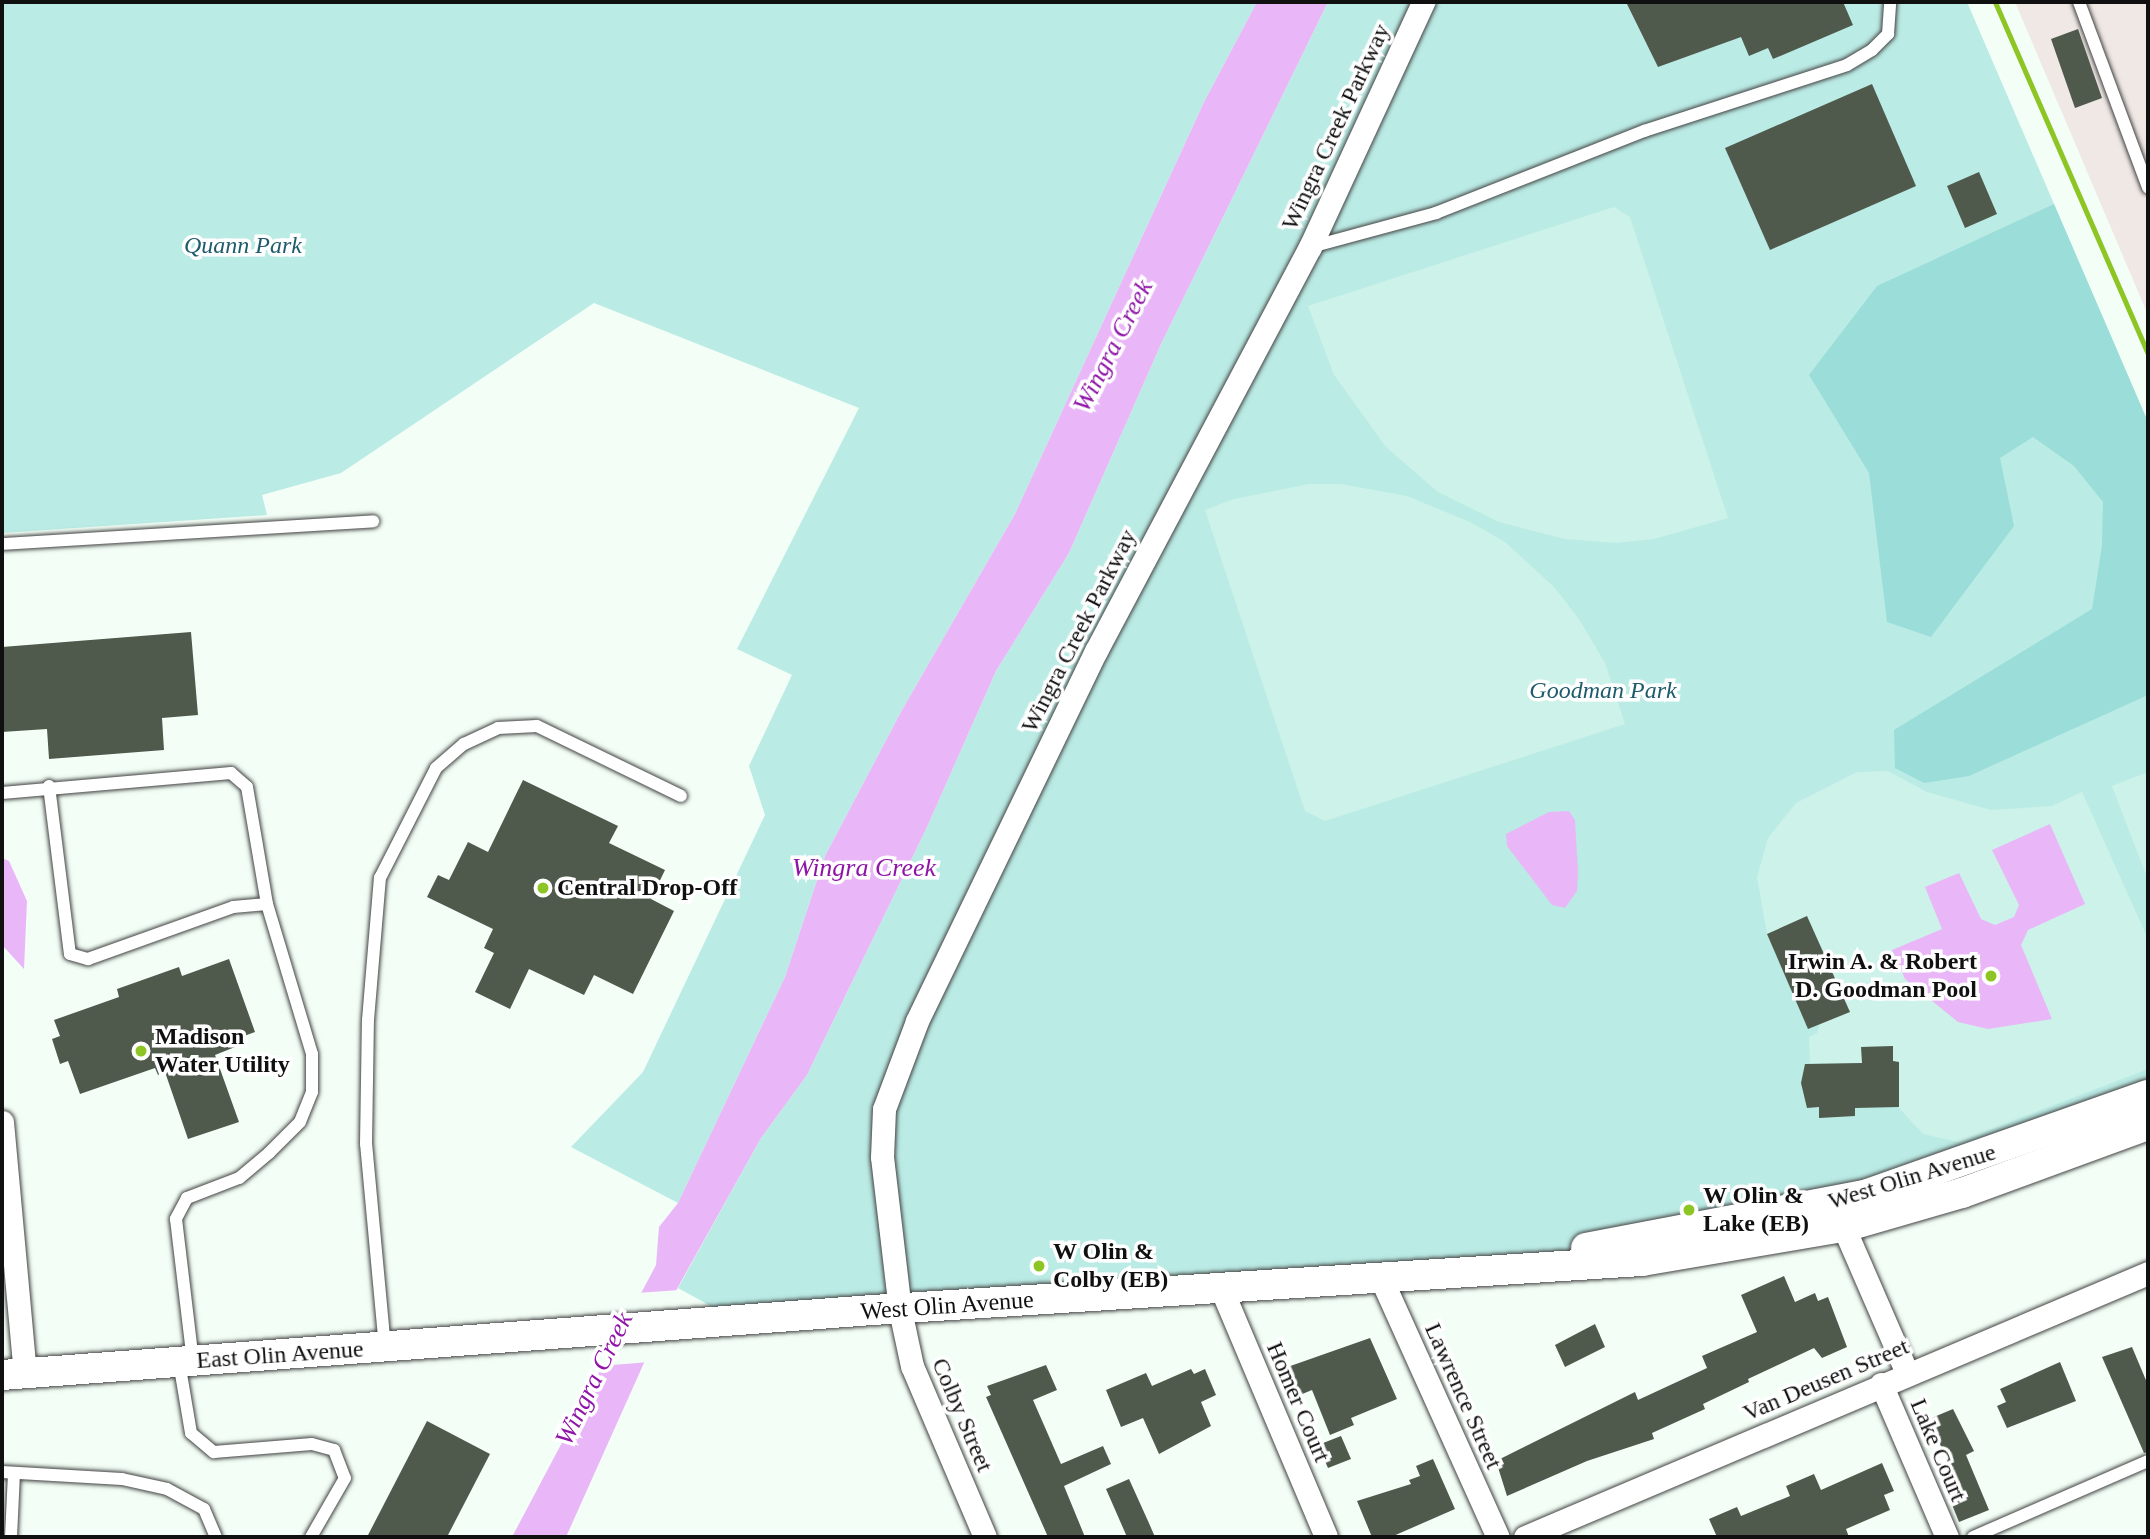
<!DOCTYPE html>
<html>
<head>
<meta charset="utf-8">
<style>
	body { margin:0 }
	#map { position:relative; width:2150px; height:1539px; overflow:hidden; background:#f3fff6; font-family:Georgia,serif }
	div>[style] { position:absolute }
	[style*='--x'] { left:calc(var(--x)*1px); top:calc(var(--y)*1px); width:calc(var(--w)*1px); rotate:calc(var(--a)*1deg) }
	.industrial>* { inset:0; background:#efe8e5 }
	.green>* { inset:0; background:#bbebe5 }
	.forest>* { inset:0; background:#9addd9 }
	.pitch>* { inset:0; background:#cdf2e9 }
	.water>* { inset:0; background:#e9b7f8 }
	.pier>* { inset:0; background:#f3fff6 }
	.building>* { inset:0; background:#4f594c }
	.roads { filter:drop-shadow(0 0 2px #434343) drop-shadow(0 0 2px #434343) }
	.service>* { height:12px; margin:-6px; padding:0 6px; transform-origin:6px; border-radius:6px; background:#fff }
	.minor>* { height:23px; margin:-11.5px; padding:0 11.5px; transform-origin:11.5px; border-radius:11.5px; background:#fff }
	.tertiary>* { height:30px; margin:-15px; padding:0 15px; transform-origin:15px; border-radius:15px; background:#fff }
	.rail>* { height:5px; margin:-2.5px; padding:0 2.5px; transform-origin:2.5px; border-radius:2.5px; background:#8dc524 }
	.dots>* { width:19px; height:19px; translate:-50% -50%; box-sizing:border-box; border:4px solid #fff; border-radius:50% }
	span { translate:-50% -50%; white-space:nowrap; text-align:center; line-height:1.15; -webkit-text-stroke:7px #fff; paint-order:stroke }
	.street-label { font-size:24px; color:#101010 }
	.park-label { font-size:24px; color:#1e5c6b; font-style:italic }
	.poi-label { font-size:24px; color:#101010; font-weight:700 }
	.left { translate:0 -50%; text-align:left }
	.right { translate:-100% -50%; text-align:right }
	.water-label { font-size:26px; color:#8e15a7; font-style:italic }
	.frame { position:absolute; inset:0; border:4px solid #101010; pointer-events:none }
</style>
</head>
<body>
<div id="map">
	<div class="industrial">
		<i style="clip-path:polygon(2015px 2px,2148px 2px,2148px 315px)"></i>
	</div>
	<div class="green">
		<i style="clip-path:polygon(2px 2px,1257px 2px,1204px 102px,1015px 514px,902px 710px,825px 856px,785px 977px,678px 1203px,571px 1147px,643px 1072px,765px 815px,749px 766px,792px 675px,737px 649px,859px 408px,594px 303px,341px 473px,262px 495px,267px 515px,2px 533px)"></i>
		<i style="clip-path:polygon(1328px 2px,1967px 2px,2148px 422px,2148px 1095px,1893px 1187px,1592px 1247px,1420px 1272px,738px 1321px,678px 1288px,761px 1138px,807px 1075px,927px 827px,996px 671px,1069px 553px,1161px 344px)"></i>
	</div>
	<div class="forest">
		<i style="clip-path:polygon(2054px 204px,2148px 422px,2148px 695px,1969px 776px,1924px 783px,1895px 768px,1894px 730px,2092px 609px,2102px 546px,2103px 502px,2074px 466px,2033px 437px,2000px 458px,2014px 526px,1931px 637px,1887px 622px,1869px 473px,1809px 375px,1877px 286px)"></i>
	</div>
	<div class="pitch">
		<i style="clip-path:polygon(1614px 207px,1630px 217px,1728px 518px,1654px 539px,1616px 543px,1565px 539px,1499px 522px,1438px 492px,1386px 447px,1334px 375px,1308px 306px)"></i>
		<i style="clip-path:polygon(1309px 484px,1341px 484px,1407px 496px,1472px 523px,1505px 542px,1554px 587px,1579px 619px,1605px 663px,1625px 724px,1325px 821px,1305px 811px,1205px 510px,1234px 499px)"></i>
		<i style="clip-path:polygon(1888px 771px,1927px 792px,1991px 810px,2052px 806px,2082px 792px,2148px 939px,2148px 1069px,1958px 1142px,1923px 1134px,1898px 1107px,1899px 1062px,1893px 1061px,1893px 1046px,1862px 1047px,1862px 1063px,1810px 1064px,1809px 1037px,1817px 1033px,1820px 1024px,1807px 917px,1767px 934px,1757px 877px,1768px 838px,1796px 803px,1857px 772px)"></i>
		<i style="clip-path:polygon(2148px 772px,2148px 880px,2112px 786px)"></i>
	</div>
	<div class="water">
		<i style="clip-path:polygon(1257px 2px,1328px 2px,1161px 344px,1069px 553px,996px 671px,927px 827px,807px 1075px,761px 1138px,678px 1287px,566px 1537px,512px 1537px,656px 1265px,659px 1227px,678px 1203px,785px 977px,825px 856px,902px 710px,1015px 514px,1204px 102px)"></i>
		<i style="clip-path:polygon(1569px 811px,1575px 820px,1578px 872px,1577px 891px,1565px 908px,1552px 905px,1507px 846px,1506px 834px,1549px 812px)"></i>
		<i style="clip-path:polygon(2050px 824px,2085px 904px,2028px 930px,2021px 945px,2052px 1019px,1988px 1029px,1958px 1022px,1905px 979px,1892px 950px,1942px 929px,1925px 887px,1959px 873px,1981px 919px,1995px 925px,2014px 917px,2019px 905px,1992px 850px)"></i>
		<i style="clip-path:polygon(2px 858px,9px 861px,27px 901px,24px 969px,2px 945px)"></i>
	</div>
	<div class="pier">
		<i style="clip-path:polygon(680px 1290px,649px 1362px,600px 1366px,637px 1293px)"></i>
	</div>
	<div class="building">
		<i style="clip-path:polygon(1626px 2px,1843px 2px,1853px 25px,1773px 59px,1768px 48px,1749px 56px,1741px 37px,1658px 67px)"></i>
		<i style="clip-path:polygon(2078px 29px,2102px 98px,2075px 108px,2051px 39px)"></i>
		<i style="clip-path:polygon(1872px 84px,1916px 186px,1770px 250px,1725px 148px)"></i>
		<i style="clip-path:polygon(1979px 172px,1997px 214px,1965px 228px,1947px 186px)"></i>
		<i style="clip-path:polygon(191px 632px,198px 715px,162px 718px,164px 750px,49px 759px,47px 729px,2px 732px,2px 647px)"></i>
		<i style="clip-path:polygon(523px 780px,618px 826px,609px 843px,665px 870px,651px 899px,674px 911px,633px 994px,594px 975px,584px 995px,529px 969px,510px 1009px,475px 992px,494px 953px,484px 948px,493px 929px,427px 897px,438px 875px,449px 880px,468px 842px,488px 852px)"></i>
		<i style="clip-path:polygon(1807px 916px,1850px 1012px,1808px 1029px,1767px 934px)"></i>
		<i style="clip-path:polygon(229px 959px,255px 1032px,233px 1040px,235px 1047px,215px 1055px,239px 1122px,188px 1139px,165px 1072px,158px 1075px,155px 1068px,80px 1094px,68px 1061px,60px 1064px,52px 1039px,60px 1036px,54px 1020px,119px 997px,117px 989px,179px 967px,182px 976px)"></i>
		<i style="clip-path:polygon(1893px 1046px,1893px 1061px,1899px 1062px,1899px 1107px,1855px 1108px,1855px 1116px,1819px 1118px,1819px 1107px,1807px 1108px,1801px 1083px,1805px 1064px,1862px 1063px,1861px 1047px)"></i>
		<i style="clip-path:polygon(1784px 1276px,1795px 1302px,1815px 1293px,1818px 1301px,1828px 1297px,1847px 1347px,1822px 1358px,1814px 1348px,1748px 1379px,1749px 1382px,1703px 1404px,1705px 1409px,1652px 1433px,1654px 1439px,1587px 1461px,1507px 1496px,1496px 1461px,1635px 1392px,1638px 1400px,1707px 1368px,1702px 1356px,1757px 1332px,1741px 1295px)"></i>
		<i style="clip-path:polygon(1595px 1324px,1605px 1347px,1565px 1367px,1555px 1345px)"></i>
		<i style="clip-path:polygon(1370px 1338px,1397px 1399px,1351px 1418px,1354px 1425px,1330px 1435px,1312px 1390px,1290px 1399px,1279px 1370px)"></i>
		<i style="clip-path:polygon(2132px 1347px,2148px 1385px,2148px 1452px,2144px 1453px,2102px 1357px)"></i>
		<i style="clip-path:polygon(2060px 1362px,2076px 1401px,2007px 1428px,1997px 1406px,2006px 1402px,2000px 1389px)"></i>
		<i style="clip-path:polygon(1046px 1365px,1057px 1390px,1033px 1400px,1061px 1464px,1103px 1446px,1111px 1464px,1064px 1486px,1085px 1537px,1048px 1537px,986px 1397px,991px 1395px,987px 1386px)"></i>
		<i style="clip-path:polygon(1191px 1369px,1194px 1374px,1205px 1369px,1216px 1395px,1201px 1402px,1211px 1426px,1159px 1454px,1143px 1418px,1121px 1427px,1106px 1390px,1146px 1373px,1152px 1386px)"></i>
		<i style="clip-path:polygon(1953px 1409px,1974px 1451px,1966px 1455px,1989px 1510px,1959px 1522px,1947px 1492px,1957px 1488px,1954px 1476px,1929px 1419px)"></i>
		<i style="clip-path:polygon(427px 1421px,490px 1454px,447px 1537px,367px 1537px)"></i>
		<i style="clip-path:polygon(1341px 1436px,1351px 1459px,1328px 1468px,1318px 1445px)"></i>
		<i style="clip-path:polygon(1433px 1459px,1455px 1509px,1391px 1537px,1372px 1537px,1357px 1501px,1411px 1484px,1409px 1480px,1420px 1476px,1416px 1466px)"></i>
		<i style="clip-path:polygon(1882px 1463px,1894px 1491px,1884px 1495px,1890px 1510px,1846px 1529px,1849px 1537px,1717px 1537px,1709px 1519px,1737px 1507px,1741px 1516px,1790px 1496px,1786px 1486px,1814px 1474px,1821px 1490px)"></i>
		<i style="clip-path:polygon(1129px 1479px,1148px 1521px,1155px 1537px,1127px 1537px,1106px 1489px)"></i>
	</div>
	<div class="roads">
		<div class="service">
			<i style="--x:2079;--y:2;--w:198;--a:69.6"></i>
			<i style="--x:1311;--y:247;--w:130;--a:-15.2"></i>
			<i style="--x:1436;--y:213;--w:224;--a:-21.5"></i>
			<i style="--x:1644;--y:131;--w:213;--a:-18"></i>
			<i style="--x:1847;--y:65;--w:29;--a:-31"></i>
			<i style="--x:1872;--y:50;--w:23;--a:-45"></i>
			<i style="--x:1888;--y:34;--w:32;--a:-86"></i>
			<i style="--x:2;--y:544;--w:372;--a:-3.5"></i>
			<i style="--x:49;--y:786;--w:169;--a:82.9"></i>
			<i style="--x:70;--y:954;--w:19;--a:16"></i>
			<i style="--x:88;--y:959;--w:154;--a:-19.7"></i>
			<i style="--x:233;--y:907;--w:34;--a:-5"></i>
			<i style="--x:2;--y:793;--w:230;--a:-5"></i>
			<i style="--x:231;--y:773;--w:21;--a:41"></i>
			<i style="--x:247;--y:787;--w:119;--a:80.3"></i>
			<i style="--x:267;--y:904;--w:157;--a:73.3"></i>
			<i style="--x:312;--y:1054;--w:38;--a:90"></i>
			<i style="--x:312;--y:1092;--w:32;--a:112"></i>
			<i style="--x:300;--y:1122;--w:44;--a:135"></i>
			<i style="--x:269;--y:1153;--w:39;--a:140"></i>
			<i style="--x:239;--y:1178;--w:56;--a:159"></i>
			<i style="--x:187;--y:1198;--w:24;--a:118"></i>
			<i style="--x:176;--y:1219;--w:143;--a:83.2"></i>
			<i style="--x:385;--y:1348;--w:205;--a:-95.3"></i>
			<i style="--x:366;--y:1144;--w:124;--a:-89.1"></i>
			<i style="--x:368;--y:1020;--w:143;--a:-85.2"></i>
			<i style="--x:380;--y:878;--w:123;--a:-63"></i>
			<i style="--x:436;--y:768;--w:37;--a:-41"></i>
			<i style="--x:464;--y:744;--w:38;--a:-25"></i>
			<i style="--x:498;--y:728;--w:39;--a:-3"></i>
			<i style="--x:537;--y:726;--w:160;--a:25.9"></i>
			<i style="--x:179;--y:1362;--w:72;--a:80.4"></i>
			<i style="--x:191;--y:1433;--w:30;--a:40"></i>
			<i style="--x:214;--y:1452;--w:98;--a:-4.7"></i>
			<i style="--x:312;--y:1444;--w:23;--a:15"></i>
			<i style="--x:334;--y:1450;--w:30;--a:69"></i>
			<i style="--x:345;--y:1478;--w:68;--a:120"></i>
			<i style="--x:2;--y:1472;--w:120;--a:3.3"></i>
			<i style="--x:122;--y:1479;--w:46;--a:12.5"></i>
			<i style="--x:167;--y:1489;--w:42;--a:28.4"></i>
			<i style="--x:204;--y:1509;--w:30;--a:67"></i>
			<i style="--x:11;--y:1537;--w:64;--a:-87.3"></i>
			<i style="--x:1973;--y:1537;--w:191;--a:-23.5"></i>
		</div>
		<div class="minor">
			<i style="--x:2;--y:1122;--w:252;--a:84.8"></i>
			<i style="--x:1837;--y:1212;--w:176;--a:66.5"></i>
			<i style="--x:1380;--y:1276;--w:286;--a:65.7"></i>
			<i style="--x:1221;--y:1288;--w:270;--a:67.1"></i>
			<i style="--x:1881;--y:1384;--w:167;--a:66.7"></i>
			<i style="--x:985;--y:1537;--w:186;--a:-113.1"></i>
			<i style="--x:912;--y:1366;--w:57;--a:-102.1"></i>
			<i style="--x:900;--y:1310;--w:154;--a:-96.7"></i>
			<i style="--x:882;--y:1157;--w:48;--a:-87.6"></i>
			<i style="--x:884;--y:1109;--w:94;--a:-69.4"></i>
			<i style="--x:917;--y:1021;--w:411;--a:-64.2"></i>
			<i style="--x:1096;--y:651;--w:457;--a:-62.1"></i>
			<i style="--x:1310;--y:247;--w:270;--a:-65.2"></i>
			<i style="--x:1525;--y:1537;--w:677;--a:-22.97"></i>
		</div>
		<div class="tertiary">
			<i style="--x:1586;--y:1248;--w:284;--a:-10.8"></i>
			<i style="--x:1865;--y:1195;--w:300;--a:-19.5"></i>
			<i style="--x:2;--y:1375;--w:873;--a:-4.27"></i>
			<i style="--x:873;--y:1310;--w:771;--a:-3.65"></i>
			<i style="--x:1642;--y:1261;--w:205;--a:-9.6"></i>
			<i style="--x:1844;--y:1227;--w:123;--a:-16.1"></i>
			<i style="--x:1962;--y:1193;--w:198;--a:-20.1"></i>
		</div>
	</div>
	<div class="rail">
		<i style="--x:1995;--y:2;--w:384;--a:66.5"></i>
	</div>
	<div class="dots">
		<i style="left:543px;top:888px;background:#8dc524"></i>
		<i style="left:1991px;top:976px;background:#8dc524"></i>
		<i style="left:141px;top:1051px;background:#8dc524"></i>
		<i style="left:1689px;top:1210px;background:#8dc524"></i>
		<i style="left:1039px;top:1266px;background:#8dc524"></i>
	</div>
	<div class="street-label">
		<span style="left:1336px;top:127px;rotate:-65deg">Wingra Creek Parkway</span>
		<span style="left:1079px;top:631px;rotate:-63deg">Wingra Creek Parkway</span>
		<span style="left:1912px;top:1177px;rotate:-17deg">West Olin Avenue</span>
		<span style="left:947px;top:1306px;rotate:-4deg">West Olin Avenue</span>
		<span style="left:280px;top:1355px;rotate:-4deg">East Olin Avenue</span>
		<span style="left:1826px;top:1380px;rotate:-23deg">Van Deusen Street</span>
		<span style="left:1463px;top:1396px;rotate:66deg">Lawrence Street</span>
		<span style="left:1298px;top:1402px;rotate:67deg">Homer Court</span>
		<span style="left:962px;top:1415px;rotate:67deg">Colby Street</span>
		<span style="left:1938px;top:1450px;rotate:67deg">Lake Court</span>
	</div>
	<div class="park-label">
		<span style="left:243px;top:246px">Quann Park</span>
		<span style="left:1603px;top:691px">Goodman Park</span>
	</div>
	<div class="poi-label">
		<span class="left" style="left:557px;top:888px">Central Drop-Off</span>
		<span class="right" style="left:1977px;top:976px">Irwin A. &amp; Robert<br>D. Goodman Pool</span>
		<span class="left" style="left:155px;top:1051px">Madison<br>Water Utility</span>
		<span class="left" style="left:1703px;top:1210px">W Olin &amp;<br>Lake (EB)</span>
		<span class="left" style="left:1053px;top:1266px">W Olin &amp;<br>Colby (EB)</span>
	</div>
	<div class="water-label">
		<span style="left:1113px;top:346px;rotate:-63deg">Wingra Creek</span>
		<span style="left:864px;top:868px">Wingra Creek</span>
		<span style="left:594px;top:1379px;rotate:-64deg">Wingra Creek</span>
	</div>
	<div class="frame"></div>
</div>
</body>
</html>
